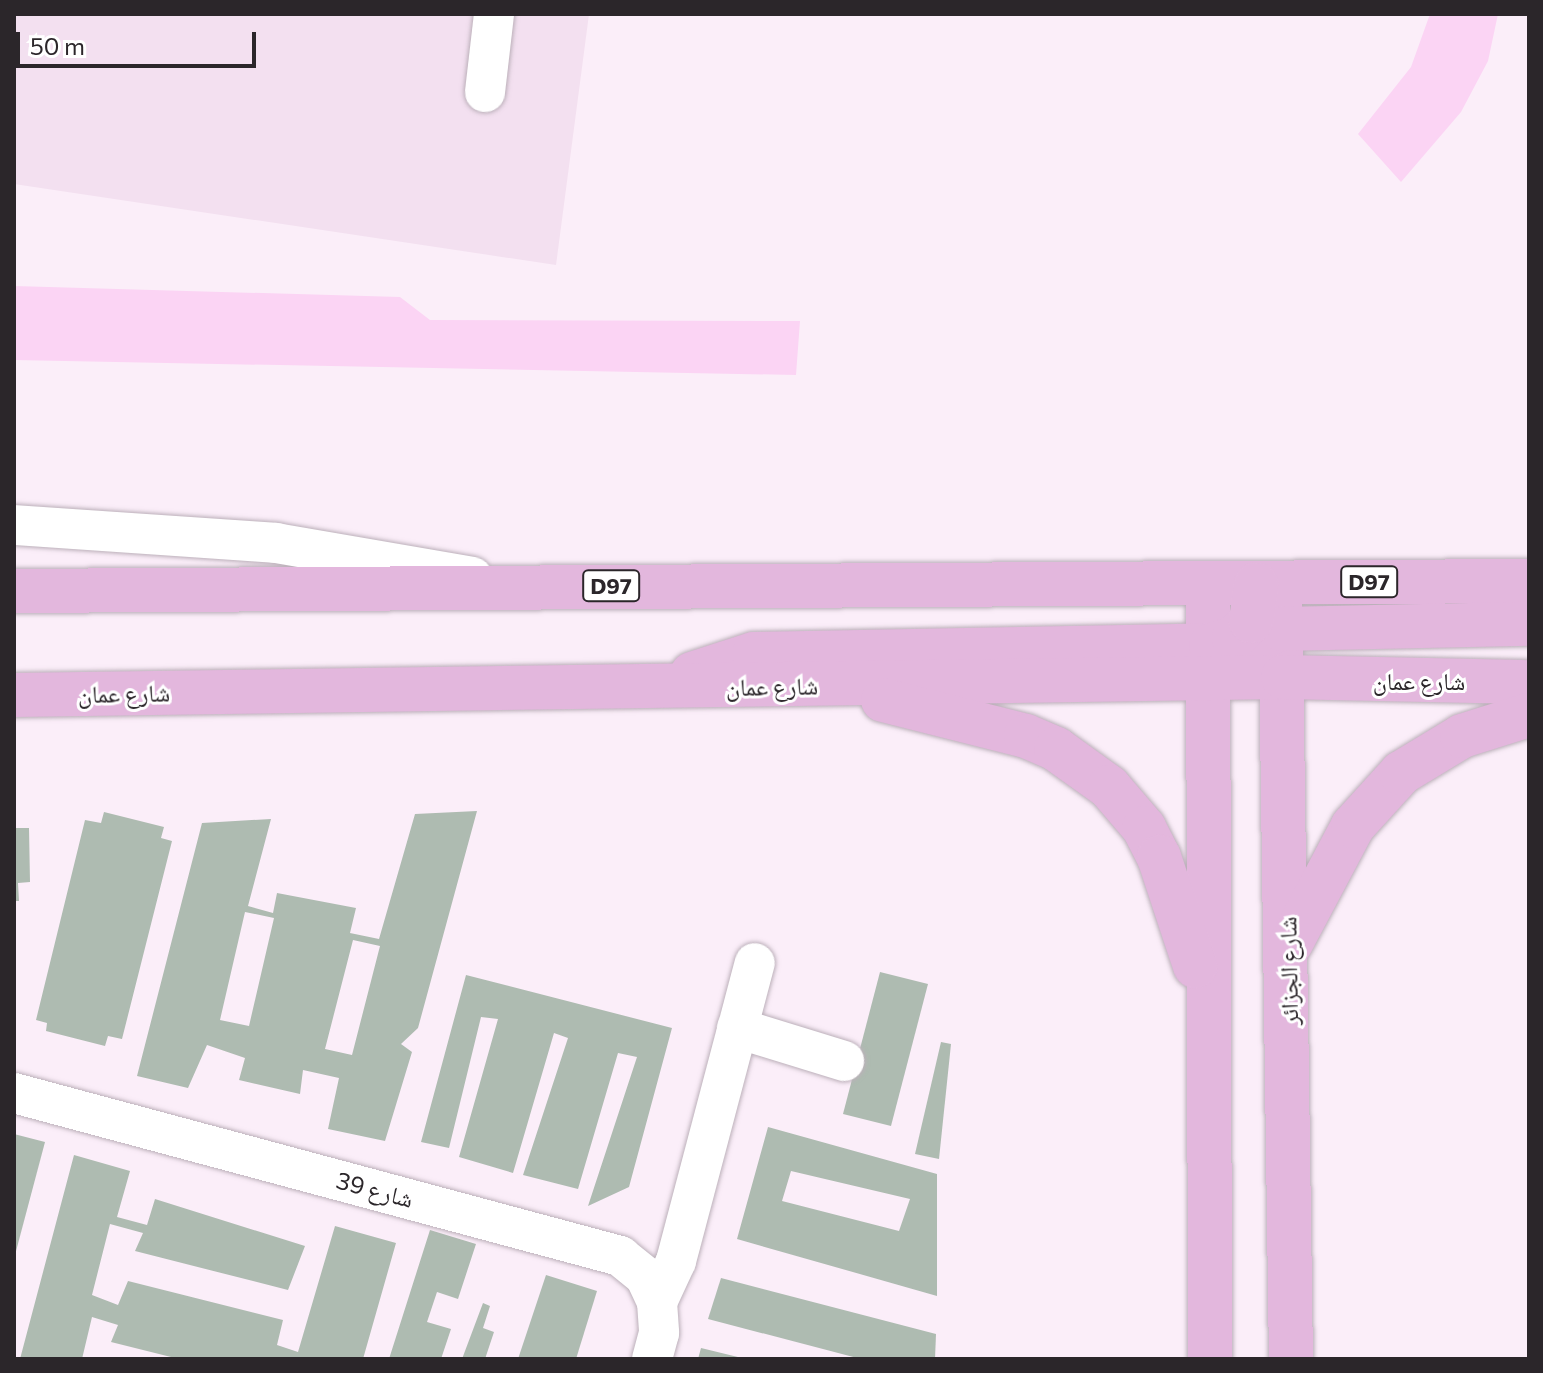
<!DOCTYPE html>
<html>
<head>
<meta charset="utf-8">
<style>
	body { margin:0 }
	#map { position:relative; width:1543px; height:1373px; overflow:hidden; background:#fbeef9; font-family:Commissioner,"Noto Naskh Arabic",sans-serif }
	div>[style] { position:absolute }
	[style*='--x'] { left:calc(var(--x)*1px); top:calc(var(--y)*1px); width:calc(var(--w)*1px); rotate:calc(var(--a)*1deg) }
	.built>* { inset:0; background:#f3e0f0 }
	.green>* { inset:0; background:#fbd4f4 }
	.building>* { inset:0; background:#aebbb1 }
	.roads { filter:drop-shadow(0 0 2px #bcb0ba) drop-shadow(0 0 2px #bcb0ba) }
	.minor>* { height:40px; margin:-20px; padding:0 20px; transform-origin:20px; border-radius:20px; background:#fff }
	.major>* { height:44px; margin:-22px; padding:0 22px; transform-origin:22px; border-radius:22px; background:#e3b7dd }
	span { translate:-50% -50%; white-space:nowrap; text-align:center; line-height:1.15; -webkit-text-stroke:6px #fff; paint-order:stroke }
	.shield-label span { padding:2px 6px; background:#fff; border:2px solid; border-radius:6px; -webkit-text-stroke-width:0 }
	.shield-label { font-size:22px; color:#2b262a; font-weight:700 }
	.street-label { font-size:24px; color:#2b262a }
	.frame { position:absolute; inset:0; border:16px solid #2b262a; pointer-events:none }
	.scale { position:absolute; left:16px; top:32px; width:240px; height:36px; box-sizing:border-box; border:4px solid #2b262a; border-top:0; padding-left:10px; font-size:24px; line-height:28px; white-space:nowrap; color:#2b262a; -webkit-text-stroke:6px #fff; paint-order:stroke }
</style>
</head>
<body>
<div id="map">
	<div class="built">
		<i style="clip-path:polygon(14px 14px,589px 14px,556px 265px,14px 184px)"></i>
	</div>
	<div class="green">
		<i style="clip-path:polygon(1430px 14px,1498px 14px,1488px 61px,1461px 112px,1401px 182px,1358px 134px,1411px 67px)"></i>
		<i style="clip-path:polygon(14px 286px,400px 297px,430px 320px,800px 321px,796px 375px,14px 360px)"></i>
	</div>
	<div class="building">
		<i style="clip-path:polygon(evenodd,477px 811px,418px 1028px,401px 1044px,412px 1052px,385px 1141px,328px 1129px,339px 1078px,303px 1070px,300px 1094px,239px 1080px,245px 1058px,207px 1045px,188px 1088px,137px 1076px,202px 823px,271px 819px,248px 906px,273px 913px,277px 893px,356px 908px,350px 933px,379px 939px,415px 814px,477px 811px,245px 912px,274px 918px,249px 1026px,220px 1020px,245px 912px,477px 811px,353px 940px,380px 946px,352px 1055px,325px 1049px,353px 940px)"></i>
		<i style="clip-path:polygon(104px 812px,164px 827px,161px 838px,172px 841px,122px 1039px,108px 1036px,105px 1046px,46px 1031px,47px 1023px,36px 1020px,85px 820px,101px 823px)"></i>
		<i style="clip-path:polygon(14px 828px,29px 828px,30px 882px,18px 883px,19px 901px,14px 901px)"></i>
		<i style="clip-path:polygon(880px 972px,928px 984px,891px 1126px,843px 1114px)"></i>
		<i style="clip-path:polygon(466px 975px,672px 1028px,629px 1187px,588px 1206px,637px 1057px,618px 1053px,578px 1189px,523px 1175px,568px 1038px,554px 1033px,513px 1173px,459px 1157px,498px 1019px,481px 1017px,449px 1148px,421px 1142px)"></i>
		<i style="clip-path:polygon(941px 1042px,951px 1044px,939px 1159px,915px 1154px)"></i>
		<i style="clip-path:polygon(evenodd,768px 1127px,937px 1174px,937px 1296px,737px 1239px,768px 1127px,791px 1171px,910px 1199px,899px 1231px,782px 1201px,791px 1171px)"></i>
		<i style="clip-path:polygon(14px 1134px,45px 1142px,15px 1255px,14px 1255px)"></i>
		<i style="clip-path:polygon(74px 1155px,130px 1171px,117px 1217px,147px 1225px,155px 1199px,305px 1246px,288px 1290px,135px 1251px,143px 1233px,110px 1224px,92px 1295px,118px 1305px,128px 1281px,283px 1320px,277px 1345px,298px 1352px,335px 1226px,396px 1243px,363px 1359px,179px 1359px,111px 1342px,118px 1325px,92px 1317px,82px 1359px,20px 1359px)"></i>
		<i style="clip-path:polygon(430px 1230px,476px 1244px,458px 1299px,437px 1292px,427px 1322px,451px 1329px,441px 1359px,389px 1359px)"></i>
		<i style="clip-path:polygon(546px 1275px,597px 1291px,576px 1359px,518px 1359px)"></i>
		<i style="clip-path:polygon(721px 1278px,936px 1334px,935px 1359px,861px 1359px,708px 1319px)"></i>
		<i style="clip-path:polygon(483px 1303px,490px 1306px,483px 1328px,494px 1332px,485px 1359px,462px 1359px)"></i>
		<i style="clip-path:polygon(701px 1348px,742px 1358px,741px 1359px,698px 1359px)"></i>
	</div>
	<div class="roads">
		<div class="minor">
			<i style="--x:485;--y:92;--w:79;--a:-83.4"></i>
			<i style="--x:14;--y:525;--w:263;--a:3.9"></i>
			<i style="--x:276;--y:543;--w:199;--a:9.8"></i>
			<i style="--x:737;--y:1028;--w:112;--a:17.1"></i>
			<i style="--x:14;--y:1093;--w:628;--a:15.05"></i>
			<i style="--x:620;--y:1256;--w:32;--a:39"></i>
			<i style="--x:645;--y:1276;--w:29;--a:65"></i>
			<i style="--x:657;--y:1302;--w:31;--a:86"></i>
			<i style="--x:659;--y:1333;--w:27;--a:105"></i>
			<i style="--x:657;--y:1302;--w:45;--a:-65.1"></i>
			<i style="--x:676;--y:1261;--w:308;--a:-75.2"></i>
		</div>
		<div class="major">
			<i style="--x:1280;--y:583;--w:776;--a:89.19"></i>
			<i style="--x:1208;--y:585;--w:774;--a:89.85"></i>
			<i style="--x:14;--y:591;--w:1515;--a:-0.38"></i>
			<i style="--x:1256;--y:638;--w:27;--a:-20"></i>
			<i style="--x:1281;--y:629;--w:248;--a:-1.2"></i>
			<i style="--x:692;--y:674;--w:65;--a:-17.9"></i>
			<i style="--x:754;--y:654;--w:457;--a:-1.1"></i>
			<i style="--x:1211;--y:645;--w:24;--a:-17"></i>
			<i style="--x:1234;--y:638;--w:24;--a:-45"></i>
			<i style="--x:1251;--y:621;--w:37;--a:-82"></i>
			<i style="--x:14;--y:695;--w:1269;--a:-0.81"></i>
			<i style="--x:1283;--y:677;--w:246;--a:1.2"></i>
			<i style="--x:883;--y:700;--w:147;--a:14.1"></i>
			<i style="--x:1026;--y:736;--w:33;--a:23"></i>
			<i style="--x:1056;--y:749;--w:65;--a:35.6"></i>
			<i style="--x:1109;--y:787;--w:54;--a:49.5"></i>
			<i style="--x:1144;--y:828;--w:33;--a:63"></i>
			<i style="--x:1159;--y:857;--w:115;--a:71.7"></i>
			<i style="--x:1291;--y:943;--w:132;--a:-62.1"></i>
			<i style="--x:1353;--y:826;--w:72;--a:-47.8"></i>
			<i style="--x:1401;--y:773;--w:71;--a:-31.2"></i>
			<i style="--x:1462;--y:736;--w:70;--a:-17.4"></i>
		</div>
	</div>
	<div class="shield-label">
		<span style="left:1369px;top:582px">D97</span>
		<span style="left:611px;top:586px">D97</span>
	</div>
	<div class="street-label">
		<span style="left:1419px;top:681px">شارع عمان</span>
		<span style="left:772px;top:686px;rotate:-1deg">شارع عمان</span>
		<span style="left:124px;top:693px;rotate:-1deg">شارع عمان</span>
		<span style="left:1288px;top:971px;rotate:-91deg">شارع الجزائر</span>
		<span style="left:375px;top:1189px;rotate:15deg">شارع 39</span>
	</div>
	<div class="frame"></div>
	<div class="scale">50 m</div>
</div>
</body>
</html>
